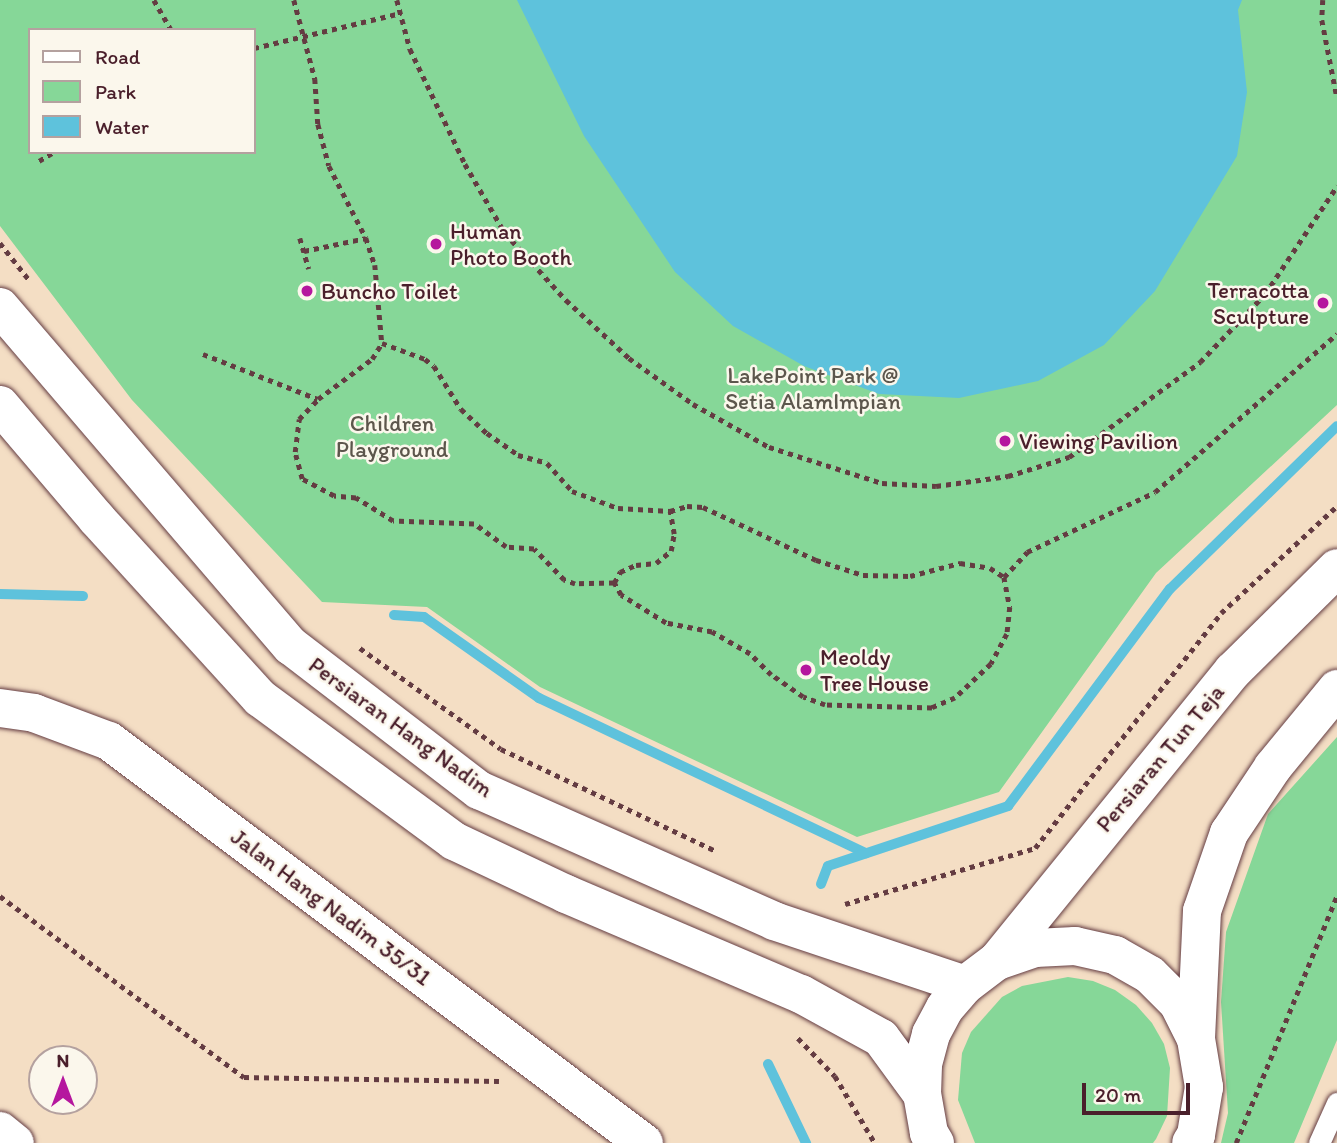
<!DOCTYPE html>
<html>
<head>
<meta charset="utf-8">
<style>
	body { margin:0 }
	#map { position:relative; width:1337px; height:1143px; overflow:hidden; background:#f4dec4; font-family:Itim,sans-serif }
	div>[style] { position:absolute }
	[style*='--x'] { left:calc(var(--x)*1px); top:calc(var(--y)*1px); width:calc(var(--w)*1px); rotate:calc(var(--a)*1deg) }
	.green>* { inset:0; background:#86d798 }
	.water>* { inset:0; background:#5ec2dc }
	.stream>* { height:10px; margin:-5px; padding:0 5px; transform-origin:5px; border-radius:5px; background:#5ec2dc }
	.path>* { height:4.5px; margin-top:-2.25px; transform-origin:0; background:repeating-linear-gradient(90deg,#643c42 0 5px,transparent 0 10px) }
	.roads { filter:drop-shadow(0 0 2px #643c42) drop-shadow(0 0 2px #643c42) }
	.service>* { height:21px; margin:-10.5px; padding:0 10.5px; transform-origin:10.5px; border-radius:10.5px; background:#fff }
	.minor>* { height:38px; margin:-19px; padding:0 19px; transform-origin:19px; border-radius:19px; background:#fff }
	.tertiary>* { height:38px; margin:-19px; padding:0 19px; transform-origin:19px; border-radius:19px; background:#fff }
	.primary>* { height:38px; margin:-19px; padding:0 19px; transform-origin:19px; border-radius:19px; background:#fff }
	.dots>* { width:19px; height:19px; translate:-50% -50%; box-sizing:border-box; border:4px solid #fbf7ec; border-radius:50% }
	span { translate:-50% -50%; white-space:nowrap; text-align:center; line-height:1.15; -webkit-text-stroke:5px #fbf7ec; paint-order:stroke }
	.poi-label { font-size:23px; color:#4a1f2b }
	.left { translate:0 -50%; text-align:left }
	.right { translate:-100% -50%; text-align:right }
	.park-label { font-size:23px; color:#5c564c }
	.street-label { font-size:23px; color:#4a1f2b }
	.legend { position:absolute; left:28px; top:28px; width:228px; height:126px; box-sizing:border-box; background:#fbf7ec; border:2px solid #b4a19f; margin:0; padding:9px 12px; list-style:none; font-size:21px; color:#4a1f2b }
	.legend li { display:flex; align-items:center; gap:14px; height:35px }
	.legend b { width:35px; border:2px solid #b4a19f }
	.north { position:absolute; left:28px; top:1045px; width:70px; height:70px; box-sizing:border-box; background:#fbf7ec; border:2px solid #b4a19f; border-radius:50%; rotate:0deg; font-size:19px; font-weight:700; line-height:28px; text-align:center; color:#4a1f2b }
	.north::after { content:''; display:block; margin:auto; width:24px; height:32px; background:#b5179e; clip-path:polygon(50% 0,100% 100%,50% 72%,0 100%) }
	.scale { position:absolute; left:1082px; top:1083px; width:108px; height:32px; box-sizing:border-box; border:4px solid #4a1f2b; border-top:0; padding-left:9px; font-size:21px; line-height:24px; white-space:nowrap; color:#4a1f2b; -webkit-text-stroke:5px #fbf7ec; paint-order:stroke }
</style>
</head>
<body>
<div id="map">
	<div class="green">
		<i style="clip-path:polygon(evenodd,0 0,1337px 0,1337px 405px,1156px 573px,999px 792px,857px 837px,540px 687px,427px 607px,322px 602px,132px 400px,0 226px,0 0,30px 30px,254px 30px,254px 152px,30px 152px,30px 30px)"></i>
		<i style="clip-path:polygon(1337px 737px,1337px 1040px,1294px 1143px,1221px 1143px,1228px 1113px,1221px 1002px,1226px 932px,1268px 814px)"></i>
		<i style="clip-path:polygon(1068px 977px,1093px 981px,1115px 990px,1136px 1005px,1152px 1023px,1164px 1044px,1170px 1068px,1167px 1116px,1156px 1139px,1153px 1143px,975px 1143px,958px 1100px,962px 1053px,971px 1032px,1002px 997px,1022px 986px)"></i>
	</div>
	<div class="water">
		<i style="clip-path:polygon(517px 0,1242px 0,1238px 10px,1247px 92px,1237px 156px,1155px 291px,1104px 345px,1038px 381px,959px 398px,879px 394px,804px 366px,733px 326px,675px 272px,584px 136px)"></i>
	</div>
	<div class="stream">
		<i style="--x:0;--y:594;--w:83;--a:1.4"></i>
		<i style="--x:394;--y:615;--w:30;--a:4"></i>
		<i style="--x:424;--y:617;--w:141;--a:35.2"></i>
		<i style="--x:539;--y:698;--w:362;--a:25.4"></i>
		<i style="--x:821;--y:884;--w:19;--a:-69"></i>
		<i style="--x:828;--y:866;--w:190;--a:-18.4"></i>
		<i style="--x:1008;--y:806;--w:271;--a:-53.3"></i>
		<i style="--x:1170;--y:589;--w:233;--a:-44.3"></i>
		<i style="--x:768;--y:1064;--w:88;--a:64.3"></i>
	</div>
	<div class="path">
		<i style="--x:154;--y:0;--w:34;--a:60"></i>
		<i style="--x:294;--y:0;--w:82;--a:75.1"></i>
		<i style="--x:315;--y:79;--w:45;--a:86.2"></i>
		<i style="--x:318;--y:124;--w:43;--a:75.3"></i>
		<i style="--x:329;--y:166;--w:81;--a:62.8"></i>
		<i style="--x:366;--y:238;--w:28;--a:72"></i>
		<i style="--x:375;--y:265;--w:78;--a:84.9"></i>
		<i style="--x:397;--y:0;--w:51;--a:75.1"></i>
		<i style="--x:410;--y:49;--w:127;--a:64.4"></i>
		<i style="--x:465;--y:164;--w:80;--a:59.9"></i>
		<i style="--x:505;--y:233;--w:91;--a:47.7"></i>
		<i style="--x:566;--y:300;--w:86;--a:42.6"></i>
		<i style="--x:629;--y:358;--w:79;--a:35.7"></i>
		<i style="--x:693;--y:404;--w:87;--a:29.5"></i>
		<i style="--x:769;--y:447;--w:119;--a:17.7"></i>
		<i style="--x:882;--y:483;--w:54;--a:3.2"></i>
		<i style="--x:936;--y:486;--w:73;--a:-7.9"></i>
		<i style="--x:1008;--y:476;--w:64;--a:-17.3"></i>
		<i style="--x:1069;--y:457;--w:162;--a:-35.9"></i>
		<i style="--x:1200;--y:362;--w:94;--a:-46.3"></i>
		<i style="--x:1265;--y:294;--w:130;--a:-56.3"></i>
		<i style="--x:1323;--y:0;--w:20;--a:93"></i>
		<i style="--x:1322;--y:20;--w:78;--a:79"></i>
		<i style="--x:254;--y:48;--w:151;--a:-13.4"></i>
		<i style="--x:39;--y:161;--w:17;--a:-31"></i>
		<i style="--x:300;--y:238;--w:32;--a:74"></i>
		<i style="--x:0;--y:243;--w:48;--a:51.7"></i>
		<i style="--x:304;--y:251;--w:63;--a:-11.8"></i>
		<i style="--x:382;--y:343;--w:46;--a:20.4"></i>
		<i style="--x:425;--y:359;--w:11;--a:38"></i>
		<i style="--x:434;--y:366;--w:51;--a:57.9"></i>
		<i style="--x:461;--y:409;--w:35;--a:43"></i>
		<i style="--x:487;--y:433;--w:38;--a:35"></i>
		<i style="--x:518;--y:455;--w:30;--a:15"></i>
		<i style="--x:547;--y:463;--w:38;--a:48"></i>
		<i style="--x:572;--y:491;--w:49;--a:20.3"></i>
		<i style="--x:618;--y:508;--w:52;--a:3.3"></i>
		<i style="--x:670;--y:511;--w:18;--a:-16"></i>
		<i style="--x:687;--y:506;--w:16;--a:4"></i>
		<i style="--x:703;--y:507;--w:125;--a:25.1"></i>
		<i style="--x:816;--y:560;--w:49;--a:17.7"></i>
		<i style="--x:863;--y:575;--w:47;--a:1.2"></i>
		<i style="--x:910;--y:576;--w:52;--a:-14.6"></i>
		<i style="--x:960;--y:563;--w:30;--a:9"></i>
		<i style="--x:990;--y:568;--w:17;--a:33"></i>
		<i style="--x:1004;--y:577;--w:31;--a:79"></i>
		<i style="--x:1010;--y:607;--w:27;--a:96"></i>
		<i style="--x:1007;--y:634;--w:34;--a:118"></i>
		<i style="--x:991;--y:664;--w:50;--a:136.6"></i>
		<i style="--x:955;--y:698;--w:25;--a:157"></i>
		<i style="--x:932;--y:708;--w:107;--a:-178.4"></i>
		<i style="--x:825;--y:705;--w:23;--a:-160"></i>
		<i style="--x:803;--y:697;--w:39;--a:-145"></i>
		<i style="--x:771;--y:675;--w:30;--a:-135"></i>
		<i style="--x:750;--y:654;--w:44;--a:-149.9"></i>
		<i style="--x:712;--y:632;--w:47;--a:-168.9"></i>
		<i style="--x:666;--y:623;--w:53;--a:-148.1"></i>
		<i style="--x:621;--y:595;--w:14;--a:-120"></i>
		<i style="--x:614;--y:583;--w:39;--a:179"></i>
		<i style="--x:575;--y:584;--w:12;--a:-160"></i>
		<i style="--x:564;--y:580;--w:43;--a:-134.1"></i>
		<i style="--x:534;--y:549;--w:28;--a:-176"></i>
		<i style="--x:506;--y:547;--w:39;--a:-144"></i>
		<i style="--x:474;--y:524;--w:81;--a:-177.9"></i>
		<i style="--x:393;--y:521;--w:44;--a:-148.1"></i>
		<i style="--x:356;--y:498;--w:22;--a:-175"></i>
		<i style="--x:334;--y:496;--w:36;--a:-152"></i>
		<i style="--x:302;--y:479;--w:28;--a:-105"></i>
		<i style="--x:295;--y:452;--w:33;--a:-83"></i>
		<i style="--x:299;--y:419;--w:28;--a:-46"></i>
		<i style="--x:318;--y:399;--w:67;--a:-36.5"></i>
		<i style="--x:372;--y:359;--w:19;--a:-58"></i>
		<i style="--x:203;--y:354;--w:123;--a:21.4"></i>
		<i style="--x:1004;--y:577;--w:34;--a:-47"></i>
		<i style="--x:1027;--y:552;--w:141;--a:-25.1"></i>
		<i style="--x:1155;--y:492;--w:241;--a:-41"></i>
		<i style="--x:614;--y:583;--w:13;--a:-61"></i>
		<i style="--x:620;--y:572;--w:17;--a:-24"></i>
		<i style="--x:636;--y:565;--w:20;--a:-6"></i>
		<i style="--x:656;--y:563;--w:19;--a:-39"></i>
		<i style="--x:671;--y:551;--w:17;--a:-80"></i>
		<i style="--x:674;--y:534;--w:23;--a:-100"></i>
		<i style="--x:360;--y:648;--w:173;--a:35.6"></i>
		<i style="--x:501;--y:749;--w:238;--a:25.4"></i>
		<i style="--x:0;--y:896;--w:304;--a:36.6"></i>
		<i style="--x:244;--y:1077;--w:255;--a:0.9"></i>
		<i style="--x:845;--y:904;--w:198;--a:-16.4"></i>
		<i style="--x:1035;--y:848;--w:300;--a:-51.6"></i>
		<i style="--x:1221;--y:613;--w:158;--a:-42.7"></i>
		<i style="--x:798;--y:1038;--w:53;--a:45.8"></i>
		<i style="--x:835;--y:1076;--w:78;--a:59.2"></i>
		<i style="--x:1236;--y:1143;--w:268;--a:-67.8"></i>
	</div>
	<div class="roads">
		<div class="service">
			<i style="--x:1319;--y:1143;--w:44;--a:-65.8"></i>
		</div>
		<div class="minor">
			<i style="--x:0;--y:708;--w:34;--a:8"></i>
			<i style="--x:34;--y:713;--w:80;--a:20.5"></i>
			<i style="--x:109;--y:741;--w:669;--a:36.92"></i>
			<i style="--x:0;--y:1131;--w:19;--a:39"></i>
		</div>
		<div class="tertiary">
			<i style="--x:0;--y:307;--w:447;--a:49.4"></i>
			<i style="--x:291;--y:646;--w:237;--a:37.5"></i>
			<i style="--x:479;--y:790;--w:323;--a:23.9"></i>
			<i style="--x:774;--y:921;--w:201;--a:18.5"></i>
			<i style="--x:0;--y:405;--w:150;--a:49.6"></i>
			<i style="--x:97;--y:519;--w:242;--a:47.7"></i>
			<i style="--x:260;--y:698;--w:241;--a:36.4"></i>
			<i style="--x:454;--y:841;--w:124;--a:25.3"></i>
			<i style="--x:566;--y:894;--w:255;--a:23.1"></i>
			<i style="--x:801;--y:994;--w:91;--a:28.8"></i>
			<i style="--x:881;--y:1038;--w:69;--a:53.8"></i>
		</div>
		<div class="primary">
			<i style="--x:997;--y:961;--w:374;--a:-50.9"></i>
			<i style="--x:1233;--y:671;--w:146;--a:-44.7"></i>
			<i style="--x:1196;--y:1038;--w:127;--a:-87.3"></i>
			<i style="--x:1202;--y:911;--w:83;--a:-70.9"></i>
			<i style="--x:1229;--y:833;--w:79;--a:-56.3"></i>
			<i style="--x:1273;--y:767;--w:101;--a:-50.6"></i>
			<i style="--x:935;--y:1143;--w:12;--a:-121"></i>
			<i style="--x:929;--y:1133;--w:40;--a:-100"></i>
			<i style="--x:922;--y:1094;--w:30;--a:-88"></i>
			<i style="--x:923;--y:1064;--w:31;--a:-75"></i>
			<i style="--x:931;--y:1034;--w:30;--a:-62"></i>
			<i style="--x:945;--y:1008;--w:30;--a:-49"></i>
			<i style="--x:965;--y:985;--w:40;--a:-37"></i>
			<i style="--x:997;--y:961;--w:40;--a:-18.9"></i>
			<i style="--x:1035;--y:948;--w:40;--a:-2.9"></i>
			<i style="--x:1075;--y:946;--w:41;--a:12.7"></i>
			<i style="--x:1115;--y:955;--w:40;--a:29.7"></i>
			<i style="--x:1150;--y:975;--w:40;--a:45"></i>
			<i style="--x:1178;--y:1003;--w:40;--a:63.4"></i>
			<i style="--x:1196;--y:1039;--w:49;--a:80.5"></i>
			<i style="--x:1204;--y:1087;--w:49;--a:99.5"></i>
			<i style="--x:1196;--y:1135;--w:9;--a:122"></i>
		</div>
	</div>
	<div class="dots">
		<i style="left:436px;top:244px;background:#b5179e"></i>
		<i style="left:307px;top:291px;background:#b5179e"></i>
		<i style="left:1323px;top:303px;background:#b5179e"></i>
		<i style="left:1005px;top:441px;background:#b5179e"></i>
		<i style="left:806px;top:670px;background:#b5179e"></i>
	</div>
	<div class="poi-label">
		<span class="left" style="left:450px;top:244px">Human<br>Photo Booth</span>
		<span class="right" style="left:1309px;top:303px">Terracotta<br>Sculpture</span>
		<span class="left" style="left:321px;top:291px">Buncho Toilet</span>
		<span class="left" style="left:1019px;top:441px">Viewing Pavilion</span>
		<span class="left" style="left:820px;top:670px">Meoldy<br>Tree House</span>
	</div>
	<div class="park-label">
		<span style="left:813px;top:388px">LakePoint Park @<br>Setia AlamImpian</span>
		<span style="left:392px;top:436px">Children<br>Playground</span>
	</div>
	<div class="street-label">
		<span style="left:401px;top:727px;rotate:36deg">Persiaran Hang Nadim</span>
		<span style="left:1160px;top:758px;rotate:-50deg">Persiaran Tun Teja</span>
		<span style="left:331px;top:907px;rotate:37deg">Jalan Hang Nadim 35/31</span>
	</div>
	<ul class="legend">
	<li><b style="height:9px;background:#fff"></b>Road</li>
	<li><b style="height:19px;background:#86d798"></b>Park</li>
	<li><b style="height:19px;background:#5ec2dc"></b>Water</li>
	</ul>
	<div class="north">N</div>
	<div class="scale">20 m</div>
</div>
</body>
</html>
